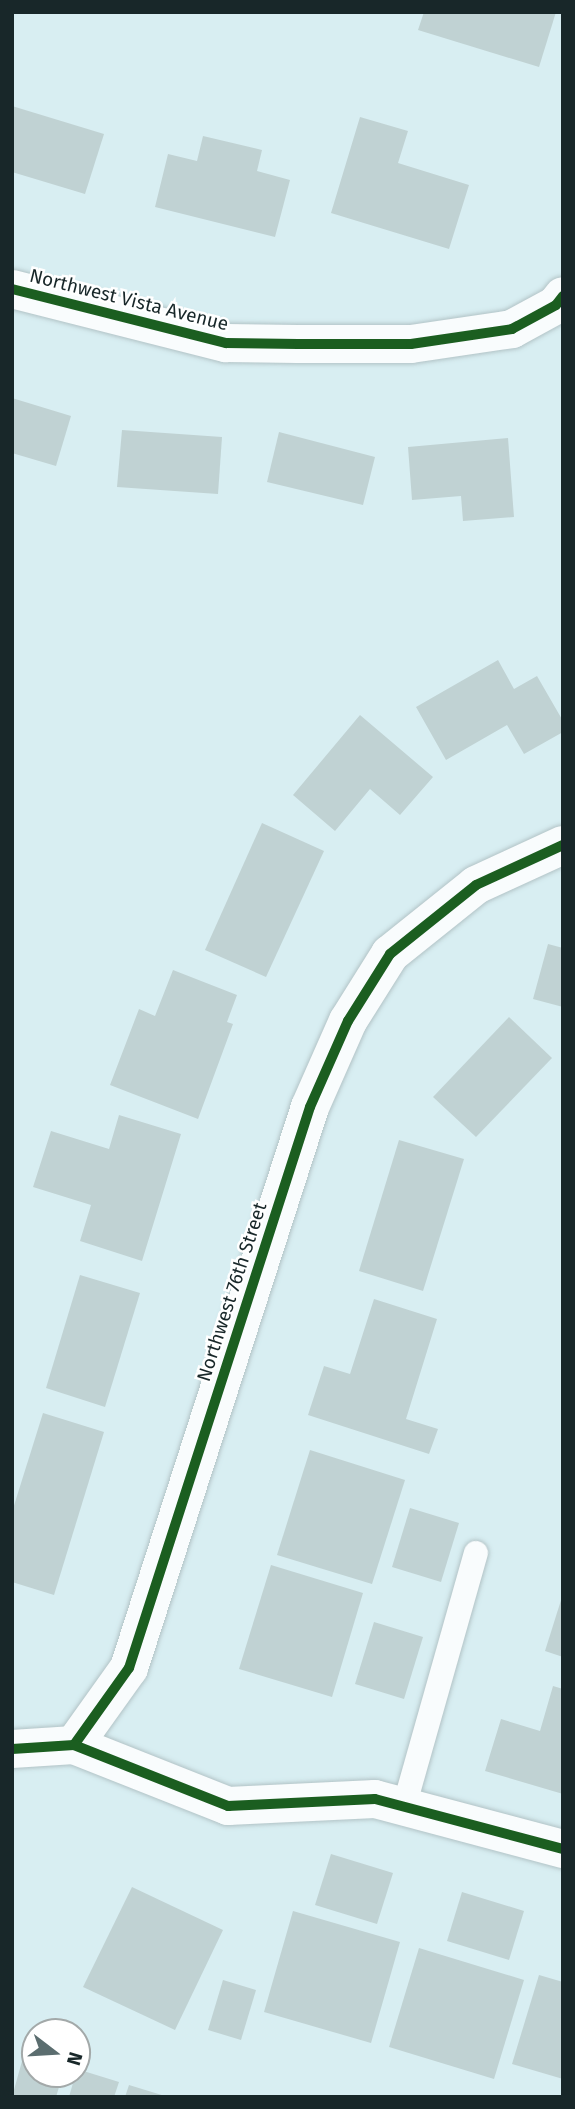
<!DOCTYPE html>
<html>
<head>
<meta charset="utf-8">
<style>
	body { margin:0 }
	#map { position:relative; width:575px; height:2109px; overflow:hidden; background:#d8eef2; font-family:"Fira Sans",sans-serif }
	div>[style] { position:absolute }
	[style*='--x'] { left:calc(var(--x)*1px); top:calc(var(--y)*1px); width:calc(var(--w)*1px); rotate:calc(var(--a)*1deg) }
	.building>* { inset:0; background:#c0d2d3 }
	.roads { filter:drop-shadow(0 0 2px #b2c3c6) drop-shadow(0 0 2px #b2c3c6) }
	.lane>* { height:24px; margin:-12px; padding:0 12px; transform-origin:12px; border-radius:12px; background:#f9fcfd }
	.street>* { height:38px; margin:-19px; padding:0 19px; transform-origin:19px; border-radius:19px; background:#f9fcfd }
	.cycleway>* { height:10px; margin:-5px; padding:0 5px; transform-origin:5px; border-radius:5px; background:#1b5e20 }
	span { translate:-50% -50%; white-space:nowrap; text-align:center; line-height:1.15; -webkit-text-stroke:5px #fff; paint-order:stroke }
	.street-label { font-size:19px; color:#182729 }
	.frame { position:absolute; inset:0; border:14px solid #182729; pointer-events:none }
	.north { position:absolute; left:21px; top:2018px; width:70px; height:70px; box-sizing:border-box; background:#fff; border:2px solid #a3a9a9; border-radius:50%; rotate:107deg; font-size:19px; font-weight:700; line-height:28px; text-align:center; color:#182729 }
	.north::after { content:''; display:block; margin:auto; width:24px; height:32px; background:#5b6d6f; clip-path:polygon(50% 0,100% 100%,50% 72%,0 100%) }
</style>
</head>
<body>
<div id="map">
	<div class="building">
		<i style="clip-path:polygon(424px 12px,556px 12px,539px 67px,418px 30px)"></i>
		<i style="clip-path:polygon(12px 106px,104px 134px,85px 194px,12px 172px)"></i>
		<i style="clip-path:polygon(360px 117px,408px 131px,398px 163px,469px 185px,449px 249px,331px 213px)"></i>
		<i style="clip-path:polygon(203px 136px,262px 150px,257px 171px,290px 180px,275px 237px,155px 207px,168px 154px,197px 161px)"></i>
		<i style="clip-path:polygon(12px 398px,71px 416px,56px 466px,12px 453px)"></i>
		<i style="clip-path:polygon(122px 430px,222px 437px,218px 494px,117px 487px)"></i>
		<i style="clip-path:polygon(279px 432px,375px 457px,363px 505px,267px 482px)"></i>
		<i style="clip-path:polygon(508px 438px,514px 517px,463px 521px,461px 496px,412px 500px,408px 447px)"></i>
		<i style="clip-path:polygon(498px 660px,514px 689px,537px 676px,563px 721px,563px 732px,524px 754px,507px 725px,446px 760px,416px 707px)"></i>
		<i style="clip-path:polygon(360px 715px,433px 777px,400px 815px,370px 789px,335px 831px,293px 795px)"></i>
		<i style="clip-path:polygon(262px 823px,324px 851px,266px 977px,205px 950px)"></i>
		<i style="clip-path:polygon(548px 944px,563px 948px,563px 1007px,533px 999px)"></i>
		<i style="clip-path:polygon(173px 970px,237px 995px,227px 1022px,233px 1024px,198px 1119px,110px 1085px,139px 1009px,155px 1016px)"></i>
		<i style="clip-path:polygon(509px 1017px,552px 1058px,476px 1137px,433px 1097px)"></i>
		<i style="clip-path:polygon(119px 1115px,181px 1134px,142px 1261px,80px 1241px,91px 1205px,33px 1187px,51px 1131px,109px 1149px)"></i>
		<i style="clip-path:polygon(399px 1140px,464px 1159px,423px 1291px,359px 1271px)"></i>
		<i style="clip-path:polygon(80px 1275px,140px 1293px,105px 1407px,46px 1388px)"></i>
		<i style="clip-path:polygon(374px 1299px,437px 1319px,406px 1419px,438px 1429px,429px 1454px,308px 1415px,324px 1366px,350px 1374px)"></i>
		<i style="clip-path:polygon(43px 1413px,104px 1432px,54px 1595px,12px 1582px,12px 1512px)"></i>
		<i style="clip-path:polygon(310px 1450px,405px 1480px,372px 1584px,277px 1555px)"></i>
		<i style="clip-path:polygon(410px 1508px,459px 1523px,441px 1582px,392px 1567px)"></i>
		<i style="clip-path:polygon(271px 1565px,363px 1593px,332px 1697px,239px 1669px)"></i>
		<i style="clip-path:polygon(562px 1597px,563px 1597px,563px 1657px,545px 1651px)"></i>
		<i style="clip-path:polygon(374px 1622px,423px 1637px,404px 1699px,355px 1684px)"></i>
		<i style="clip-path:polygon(553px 1686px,563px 1689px,563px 1794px,485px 1771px,501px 1719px,540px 1731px)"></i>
		<i style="clip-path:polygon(331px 1854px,393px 1873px,377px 1924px,315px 1905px)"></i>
		<i style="clip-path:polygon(132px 1887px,223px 1930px,175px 2030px,83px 1987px)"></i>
		<i style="clip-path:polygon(462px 1892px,524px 1911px,509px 1960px,447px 1941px)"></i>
		<i style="clip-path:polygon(293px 1911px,400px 1942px,371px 2043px,264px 2012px)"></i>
		<i style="clip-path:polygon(419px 1948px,524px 1980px,494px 2079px,389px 2047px)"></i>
		<i style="clip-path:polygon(539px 1975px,563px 1982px,563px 2079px,512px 2064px)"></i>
		<i style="clip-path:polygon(223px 1980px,256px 1990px,241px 2040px,208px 2030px)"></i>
		<i style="clip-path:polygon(24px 2054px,35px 2058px,35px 2074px,63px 2074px,56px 2097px,12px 2097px)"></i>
		<i style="clip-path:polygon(77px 2069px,119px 2082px,114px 2097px,69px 2097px)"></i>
		<i style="clip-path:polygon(129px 2085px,165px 2096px,165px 2097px,125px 2097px)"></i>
	</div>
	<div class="roads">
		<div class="lane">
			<i style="--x:404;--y:1807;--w:264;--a:-74.2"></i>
		</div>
		<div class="street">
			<i style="--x:12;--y:289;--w:221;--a:14.2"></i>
			<i style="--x:226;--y:343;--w:72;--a:0.8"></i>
			<i style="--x:298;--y:344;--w:113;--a:0"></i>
			<i style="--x:411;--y:344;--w:102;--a:-8.4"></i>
			<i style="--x:512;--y:329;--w:50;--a:-28.6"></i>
			<i style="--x:556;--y:305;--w:11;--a:-52"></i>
			<i style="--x:74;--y:1745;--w:95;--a:-54.5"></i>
			<i style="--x:129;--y:1668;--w:589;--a:-72.12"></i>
			<i style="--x:310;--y:1107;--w:94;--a:-66.2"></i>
			<i style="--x:348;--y:1021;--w:79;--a:-57.9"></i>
			<i style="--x:390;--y:954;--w:110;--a:-38.7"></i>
			<i style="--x:476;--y:885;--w:96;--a:-24.7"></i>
			<i style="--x:12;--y:1749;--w:62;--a:-3.7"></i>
			<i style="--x:74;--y:1745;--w:166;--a:21.6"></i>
			<i style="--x:228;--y:1806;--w:147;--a:-2.7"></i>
			<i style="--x:375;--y:1799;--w:195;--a:14.9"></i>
		</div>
	</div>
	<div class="cycleway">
		<i style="--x:12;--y:289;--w:221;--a:14.2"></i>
		<i style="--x:226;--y:343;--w:72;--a:0.8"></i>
		<i style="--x:298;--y:344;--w:113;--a:0"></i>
		<i style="--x:411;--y:344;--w:102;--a:-8.4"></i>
		<i style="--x:512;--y:329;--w:50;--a:-28.6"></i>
		<i style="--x:556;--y:305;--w:11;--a:-52"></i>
		<i style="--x:74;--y:1745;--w:95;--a:-54.5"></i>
		<i style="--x:129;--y:1668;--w:589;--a:-72.12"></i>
		<i style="--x:310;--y:1107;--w:94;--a:-66.2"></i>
		<i style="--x:348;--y:1021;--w:79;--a:-57.9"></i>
		<i style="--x:390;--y:954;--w:110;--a:-38.7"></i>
		<i style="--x:476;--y:885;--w:96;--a:-24.7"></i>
		<i style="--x:12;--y:1749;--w:62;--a:-3.7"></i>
		<i style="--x:74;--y:1745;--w:166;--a:21.6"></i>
		<i style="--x:228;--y:1806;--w:147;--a:-2.7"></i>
		<i style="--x:375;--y:1799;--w:195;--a:14.9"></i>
	</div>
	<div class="street-label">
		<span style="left:129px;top:300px;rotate:14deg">Northwest Vista Avenue</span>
		<span style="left:232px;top:1292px;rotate:-72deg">Northwest 76th Street</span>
	</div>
	<div class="frame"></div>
	<div class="north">N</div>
</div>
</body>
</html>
